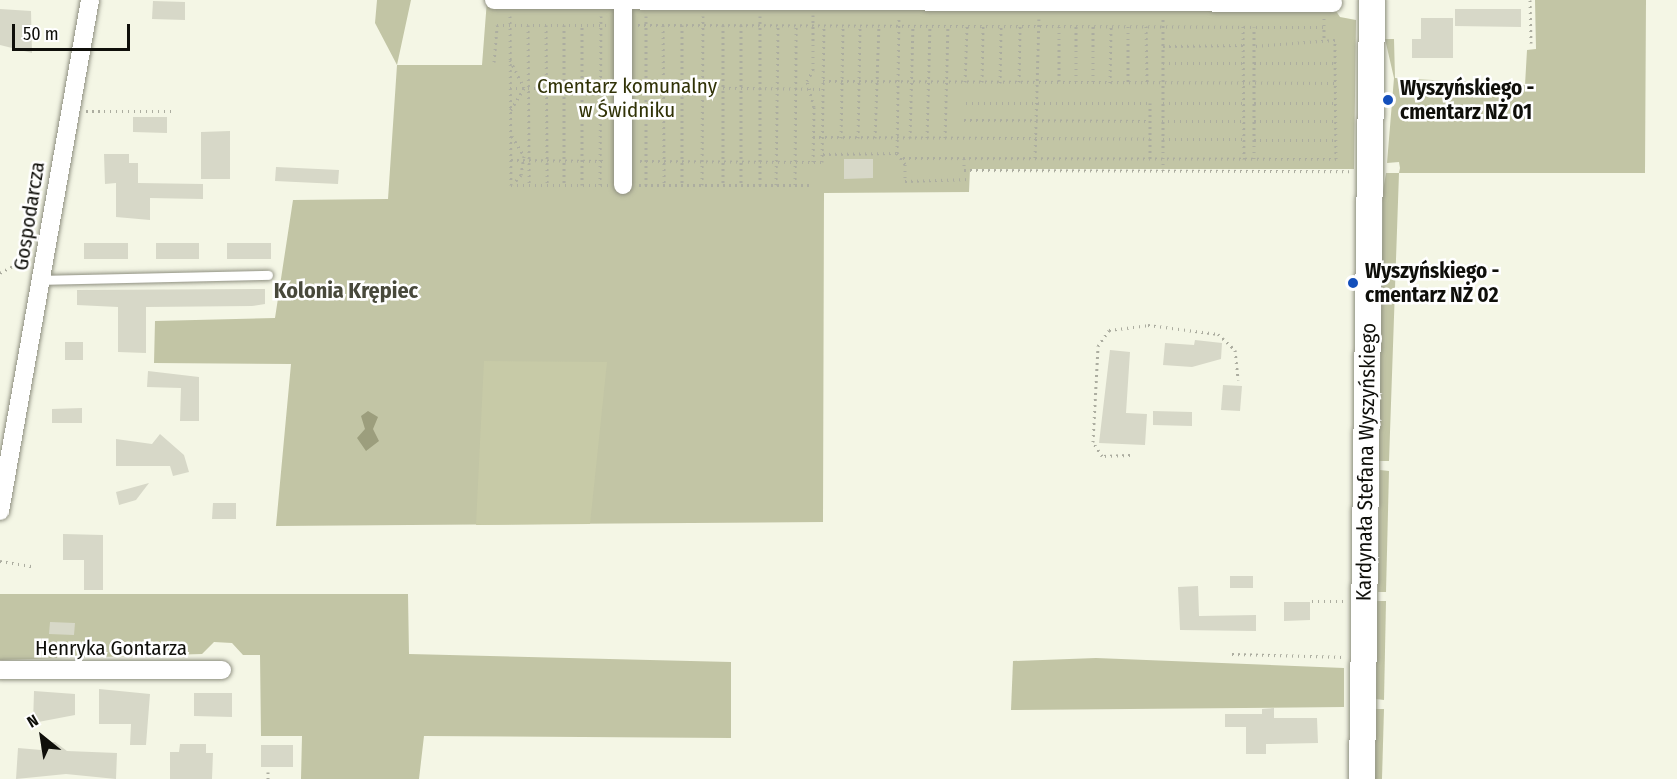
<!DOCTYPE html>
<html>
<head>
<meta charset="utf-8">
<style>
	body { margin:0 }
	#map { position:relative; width:1677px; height:779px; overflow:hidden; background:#f4f6e5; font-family:"Fira Sans Condensed",sans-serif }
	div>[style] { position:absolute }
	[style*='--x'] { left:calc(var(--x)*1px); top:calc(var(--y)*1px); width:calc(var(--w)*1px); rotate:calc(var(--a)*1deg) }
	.green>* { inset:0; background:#c2c5a5 }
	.forest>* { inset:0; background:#c7caa7 }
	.water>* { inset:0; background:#9c9e7d }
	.building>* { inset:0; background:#d7d8c8 }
	.path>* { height:3px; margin-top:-1.5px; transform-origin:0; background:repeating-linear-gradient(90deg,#acada0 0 1.5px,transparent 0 6px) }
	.roads { filter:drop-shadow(0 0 2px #8e8f80) drop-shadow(0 0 2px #8e8f80) }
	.lane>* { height:9px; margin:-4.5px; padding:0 4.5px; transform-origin:4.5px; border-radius:4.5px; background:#fff }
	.street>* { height:18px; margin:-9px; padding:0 9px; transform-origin:9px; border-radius:9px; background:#fff }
	.secondary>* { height:26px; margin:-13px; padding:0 13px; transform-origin:13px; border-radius:13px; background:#fff }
	.dots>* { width:16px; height:16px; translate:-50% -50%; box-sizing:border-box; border:3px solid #fff; border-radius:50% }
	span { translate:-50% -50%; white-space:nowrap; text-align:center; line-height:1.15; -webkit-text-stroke:5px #fff; paint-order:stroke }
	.park-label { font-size:21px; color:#313307 }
	.poi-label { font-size:21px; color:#0f0f0a; font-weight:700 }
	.left { translate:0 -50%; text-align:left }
	.street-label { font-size:21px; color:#0f0f0a }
	.neighbourhood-label { font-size:22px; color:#48493b; font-weight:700 }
	.north { position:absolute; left:12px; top:707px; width:60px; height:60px; -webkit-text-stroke:4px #fff; paint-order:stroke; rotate:330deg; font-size:16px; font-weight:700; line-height:24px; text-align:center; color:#0f0f0a }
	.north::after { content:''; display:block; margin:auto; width:21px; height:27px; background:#0f0f0a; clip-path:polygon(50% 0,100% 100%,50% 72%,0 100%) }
	.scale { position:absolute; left:12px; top:24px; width:118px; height:27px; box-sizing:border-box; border:3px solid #0f0f0a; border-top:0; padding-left:8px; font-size:18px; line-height:21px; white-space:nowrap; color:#0f0f0a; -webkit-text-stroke:4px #fff; paint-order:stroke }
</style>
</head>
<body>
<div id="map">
	<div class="green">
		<i style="clip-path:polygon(377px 0,411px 0,397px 65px,482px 65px,487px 0,1334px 8px,1340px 17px,1356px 20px,1354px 169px,970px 169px,969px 192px,824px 193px,823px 522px,276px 526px,291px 364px,154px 363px,155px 321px,275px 318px,293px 200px,388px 199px,397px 65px,375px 23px)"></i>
		<i style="clip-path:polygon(1535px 0,1646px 0,1645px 173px,1399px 173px,1389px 461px,1379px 461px,1383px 191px,1386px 173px,1399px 173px,1400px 168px,1399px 162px,1387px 163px,1394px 78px,1385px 39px,1394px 39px,1395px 78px,1525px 85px,1527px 50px,1536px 49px)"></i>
		<i style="clip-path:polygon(1380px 470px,1389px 471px,1386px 592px,1378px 592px)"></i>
		<i style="clip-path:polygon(0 594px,408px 594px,409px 654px,731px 662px,731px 738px,424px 736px,419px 779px,301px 779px,302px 736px,261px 736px,260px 655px,243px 655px,232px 643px,214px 642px,202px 654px,0 660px)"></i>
		<i style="clip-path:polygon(1377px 601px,1386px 601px,1384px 700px,1376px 699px)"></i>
		<i style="clip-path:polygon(1096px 658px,1344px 668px,1344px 707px,1011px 710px,1013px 661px)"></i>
		<i style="clip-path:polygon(1376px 709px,1384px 709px,1382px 779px,1375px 779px)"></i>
	</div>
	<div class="forest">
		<i style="clip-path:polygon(484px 361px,607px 362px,590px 524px,476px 525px)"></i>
	</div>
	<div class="water">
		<i style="clip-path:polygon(368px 411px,378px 417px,373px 429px,379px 441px,366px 451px,357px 438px,365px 429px,361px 416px)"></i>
	</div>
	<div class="building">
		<i style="clip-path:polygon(153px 1px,185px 2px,185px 20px,152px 19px)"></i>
		<i style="clip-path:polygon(0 9px,31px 11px,32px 53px,0 45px)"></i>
		<i style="clip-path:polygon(1455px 9px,1521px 9px,1521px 27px,1455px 26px)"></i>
		<i style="clip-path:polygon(1421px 18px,1453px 18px,1453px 58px,1412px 58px,1412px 39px,1421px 39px)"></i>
		<i style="clip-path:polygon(133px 117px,167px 117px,167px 133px,133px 132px)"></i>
		<i style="clip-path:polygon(230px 131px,230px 179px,201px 179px,201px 132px)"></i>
		<i style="clip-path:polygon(104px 154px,129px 154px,129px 163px,138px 163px,138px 183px,203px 184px,203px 199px,150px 198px,150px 220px,116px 217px,116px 183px,105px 184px)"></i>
		<i style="clip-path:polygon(844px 159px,873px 159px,873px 178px,844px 179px)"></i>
		<i style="clip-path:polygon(276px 167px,339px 170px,338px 184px,275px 181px)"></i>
		<i style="clip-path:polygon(84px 243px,128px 243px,128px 259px,84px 259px)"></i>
		<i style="clip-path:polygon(156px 243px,199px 243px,199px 259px,156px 259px)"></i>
		<i style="clip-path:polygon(227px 243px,271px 243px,271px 259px,227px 259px)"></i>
		<i style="clip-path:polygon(265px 289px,265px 304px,252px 306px,146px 307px,146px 353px,118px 352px,118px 307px,77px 305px,77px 290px)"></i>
		<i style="clip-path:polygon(1195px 340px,1222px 343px,1221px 359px,1192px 367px,1163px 365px,1165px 343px,1194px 345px)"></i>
		<i style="clip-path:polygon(65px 342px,83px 342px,83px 360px,65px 360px)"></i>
		<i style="clip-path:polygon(1110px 350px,1130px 352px,1126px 413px,1147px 414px,1145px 445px,1099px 443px)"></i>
		<i style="clip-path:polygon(148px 371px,199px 377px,199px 421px,180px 421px,181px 388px,147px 387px)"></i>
		<i style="clip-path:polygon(1223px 385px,1242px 386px,1240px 411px,1221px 410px)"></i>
		<i style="clip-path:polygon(82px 408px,82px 423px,52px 423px,52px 409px)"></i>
		<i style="clip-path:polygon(1153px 411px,1192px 412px,1192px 426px,1153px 425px)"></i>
		<i style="clip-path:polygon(160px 434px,184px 455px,189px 472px,173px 476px,170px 466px,116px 466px,116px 439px,152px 444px)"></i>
		<i style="clip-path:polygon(149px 483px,136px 500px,119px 505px,116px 492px)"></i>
		<i style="clip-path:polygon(213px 503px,236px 503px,236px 519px,212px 519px)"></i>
		<i style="clip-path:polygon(63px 534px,103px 535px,103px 590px,84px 590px,84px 560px,63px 560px)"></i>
		<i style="clip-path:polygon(1230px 576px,1253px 576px,1253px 588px,1230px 588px)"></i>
		<i style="clip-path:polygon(1198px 586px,1199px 616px,1256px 615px,1256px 631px,1180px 630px,1178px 587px)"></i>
		<i style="clip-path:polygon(1284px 602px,1310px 602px,1310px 620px,1284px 621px)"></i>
		<i style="clip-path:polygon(50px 622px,75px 623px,74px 635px,49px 634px)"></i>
		<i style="clip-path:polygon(99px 689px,150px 694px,146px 745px,130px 745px,131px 724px,99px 724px)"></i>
		<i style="clip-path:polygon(34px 691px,75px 694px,75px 715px,33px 723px)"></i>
		<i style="clip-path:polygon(194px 693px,232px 693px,232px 717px,194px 716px)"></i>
		<i style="clip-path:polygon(1274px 708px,1274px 718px,1317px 718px,1318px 743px,1266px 744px,1266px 754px,1246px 754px,1246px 727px,1225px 727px,1225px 714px,1262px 714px,1262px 709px)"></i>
		<i style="clip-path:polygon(41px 742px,55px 742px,67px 751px,117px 753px,116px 779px,66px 774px,16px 779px,18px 748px,41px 750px)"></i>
		<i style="clip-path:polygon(180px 744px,206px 744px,206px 753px,213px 753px,212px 779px,170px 779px,170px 752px,179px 752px)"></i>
		<i style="clip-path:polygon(261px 745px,293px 745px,293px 767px,261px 767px)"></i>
	</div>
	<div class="path">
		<i style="--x:1530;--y:0;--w:43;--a:88.7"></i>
		<i style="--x:510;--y:16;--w:169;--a:89.7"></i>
		<i style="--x:646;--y:16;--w:169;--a:90"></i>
		<i style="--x:760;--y:16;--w:169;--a:90"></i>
		<i style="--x:1324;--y:18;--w:22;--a:90"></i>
		<i style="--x:528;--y:25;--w:160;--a:89.6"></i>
		<i style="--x:546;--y:25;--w:160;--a:89.6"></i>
		<i style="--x:564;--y:25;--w:160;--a:90"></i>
		<i style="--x:638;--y:25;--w:686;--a:0.17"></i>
		<i style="--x:663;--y:25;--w:160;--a:89.6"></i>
		<i style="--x:682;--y:25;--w:160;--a:90"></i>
		<i style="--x:723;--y:25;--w:160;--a:90"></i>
		<i style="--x:741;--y:25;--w:160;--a:90"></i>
		<i style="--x:1059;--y:26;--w:55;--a:90"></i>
		<i style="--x:1128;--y:26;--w:57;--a:90"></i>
		<i style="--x:1146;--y:26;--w:57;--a:89"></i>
		<i style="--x:1243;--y:26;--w:133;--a:89.6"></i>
		<i style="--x:1163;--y:46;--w:81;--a:-0.7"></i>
		<i style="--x:510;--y:60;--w:31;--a:63"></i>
		<i style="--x:524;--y:88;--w:27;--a:121"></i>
		<i style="--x:494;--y:62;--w:37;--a:-85"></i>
		<i style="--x:497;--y:25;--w:111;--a:0"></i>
		<i style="--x:1163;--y:63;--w:81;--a:0"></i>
		<i style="--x:1254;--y:63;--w:81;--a:0"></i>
		<i style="--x:823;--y:81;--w:512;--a:0.22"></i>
		<i style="--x:965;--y:82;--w:56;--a:-88"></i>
		<i style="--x:982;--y:82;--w:56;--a:-89"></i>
		<i style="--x:1019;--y:82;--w:56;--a:-89"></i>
		<i style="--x:1076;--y:82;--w:56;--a:-90"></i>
		<i style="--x:1093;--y:82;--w:56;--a:-90"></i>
		<i style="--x:1000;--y:83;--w:57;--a:-89"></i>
		<i style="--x:1110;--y:83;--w:57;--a:-89"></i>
		<i style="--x:639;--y:87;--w:184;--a:0.6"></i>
		<i style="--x:510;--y:88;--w:98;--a:0"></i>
		<i style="--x:966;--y:103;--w:184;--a:0"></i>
		<i style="--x:1150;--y:103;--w:56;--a:90"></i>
		<i style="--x:1163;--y:103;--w:81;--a:0"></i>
		<i style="--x:1254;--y:103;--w:81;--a:0"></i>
		<i style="--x:86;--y:111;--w:89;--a:0"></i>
		<i style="--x:964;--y:120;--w:186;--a:0.3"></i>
		<i style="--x:1162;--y:121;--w:82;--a:0"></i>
		<i style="--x:1254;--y:121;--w:82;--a:0"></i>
		<i style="--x:512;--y:136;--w:23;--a:59"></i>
		<i style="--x:524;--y:156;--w:19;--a:99"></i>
		<i style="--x:521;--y:175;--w:12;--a:132"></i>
		<i style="--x:813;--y:137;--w:337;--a:0.3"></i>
		<i style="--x:841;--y:138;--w:113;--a:-89"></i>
		<i style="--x:858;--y:138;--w:113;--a:-89"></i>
		<i style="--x:875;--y:138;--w:112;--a:-88"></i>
		<i style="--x:910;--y:138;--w:113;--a:-88.5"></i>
		<i style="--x:927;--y:138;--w:112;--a:-88.5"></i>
		<i style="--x:945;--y:138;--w:112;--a:-88.5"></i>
		<i style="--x:1163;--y:139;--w:81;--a:0"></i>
		<i style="--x:1254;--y:140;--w:82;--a:0"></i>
		<i style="--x:897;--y:153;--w:135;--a:-89.2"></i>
		<i style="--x:823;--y:154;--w:74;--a:-0.8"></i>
		<i style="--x:897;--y:153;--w:14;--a:54"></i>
		<i style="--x:905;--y:164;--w:17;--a:90"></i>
		<i style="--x:905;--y:181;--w:64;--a:-1.8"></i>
		<i style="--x:903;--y:158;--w:433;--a:0.1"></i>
		<i style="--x:1336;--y:159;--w:119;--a:-90.5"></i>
		<i style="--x:1335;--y:40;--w:81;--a:175.8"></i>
		<i style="--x:964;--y:158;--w:12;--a:90"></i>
		<i style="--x:964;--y:170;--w:6;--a:0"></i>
		<i style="--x:970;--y:170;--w:379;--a:0.2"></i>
		<i style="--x:1035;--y:158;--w:139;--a:-88.4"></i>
		<i style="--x:1254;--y:159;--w:132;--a:-90"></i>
		<i style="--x:511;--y:160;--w:95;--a:0.6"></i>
		<i style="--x:640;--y:161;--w:182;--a:0.3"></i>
		<i style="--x:822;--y:162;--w:136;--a:-89.2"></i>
		<i style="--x:813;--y:162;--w:55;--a:-89"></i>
		<i style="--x:814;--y:107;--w:27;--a:-105"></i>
		<i style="--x:807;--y:81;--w:13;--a:-61"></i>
		<i style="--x:813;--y:70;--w:55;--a:-90"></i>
		<i style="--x:1163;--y:171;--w:152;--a:-90"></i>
		<i style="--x:511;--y:185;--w:98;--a:0"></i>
		<i style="--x:582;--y:185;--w:160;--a:-90"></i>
		<i style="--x:600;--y:185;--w:169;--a:-89.7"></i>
		<i style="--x:639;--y:185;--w:172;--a:0"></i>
		<i style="--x:702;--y:185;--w:169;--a:-89.7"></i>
		<i style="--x:776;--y:185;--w:160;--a:-89.3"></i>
		<i style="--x:795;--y:185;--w:160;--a:-89.6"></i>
		<i style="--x:0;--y:273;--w:31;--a:-29"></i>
		<i style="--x:1130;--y:455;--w:28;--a:178"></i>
		<i style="--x:1102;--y:456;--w:17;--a:-123"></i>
		<i style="--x:1093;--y:442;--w:96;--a:-87"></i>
		<i style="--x:1098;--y:346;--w:19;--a:-55"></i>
		<i style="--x:1109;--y:330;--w:39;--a:-7"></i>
		<i style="--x:1148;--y:325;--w:71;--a:7.3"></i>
		<i style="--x:1218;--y:334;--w:23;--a:43"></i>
		<i style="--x:1235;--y:350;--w:30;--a:84"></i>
		<i style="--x:0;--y:561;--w:33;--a:9"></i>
		<i style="--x:1312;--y:601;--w:33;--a:0"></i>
		<i style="--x:1232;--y:654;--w:112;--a:1.5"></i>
		<i style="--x:268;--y:779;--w:7;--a:-90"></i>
	</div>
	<div class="roads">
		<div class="lane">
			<i style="--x:41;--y:280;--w:227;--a:-1.3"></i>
		</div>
		<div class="street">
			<i style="--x:494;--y:0;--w:839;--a:0.2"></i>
			<i style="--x:623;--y:185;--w:185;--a:-90"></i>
			<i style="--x:0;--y:511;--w:519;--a:-80.01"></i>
			<i style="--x:0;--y:670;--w:222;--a:0"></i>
		</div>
		<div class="secondary">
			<i style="--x:1362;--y:779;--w:779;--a:-89.26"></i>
		</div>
	</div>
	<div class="dots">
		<i style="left:1388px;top:100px;background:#144fbb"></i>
		<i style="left:1353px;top:283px;background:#144fbb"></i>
	</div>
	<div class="park-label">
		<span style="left:627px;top:98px">Cmentarz komunalny<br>w Świdniku</span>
	</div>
	<div class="poi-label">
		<span class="left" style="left:1400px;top:100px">Wyszyńskiego -<br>cmentarz NŻ 01</span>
		<span class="left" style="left:1365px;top:283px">Wyszyńskiego -<br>cmentarz NŻ 02</span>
	</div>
	<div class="street-label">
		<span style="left:29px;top:216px;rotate:-81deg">Gospodarcza</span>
		<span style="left:1366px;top:462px;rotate:-89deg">Kardynała Stefana Wyszyńskiego</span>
		<span style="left:111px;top:648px">Henryka Gontarza</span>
	</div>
	<div class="neighbourhood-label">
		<span style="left:346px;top:291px">Kolonia Krępiec</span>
	</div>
	<div class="north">N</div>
	<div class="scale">50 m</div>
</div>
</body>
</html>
